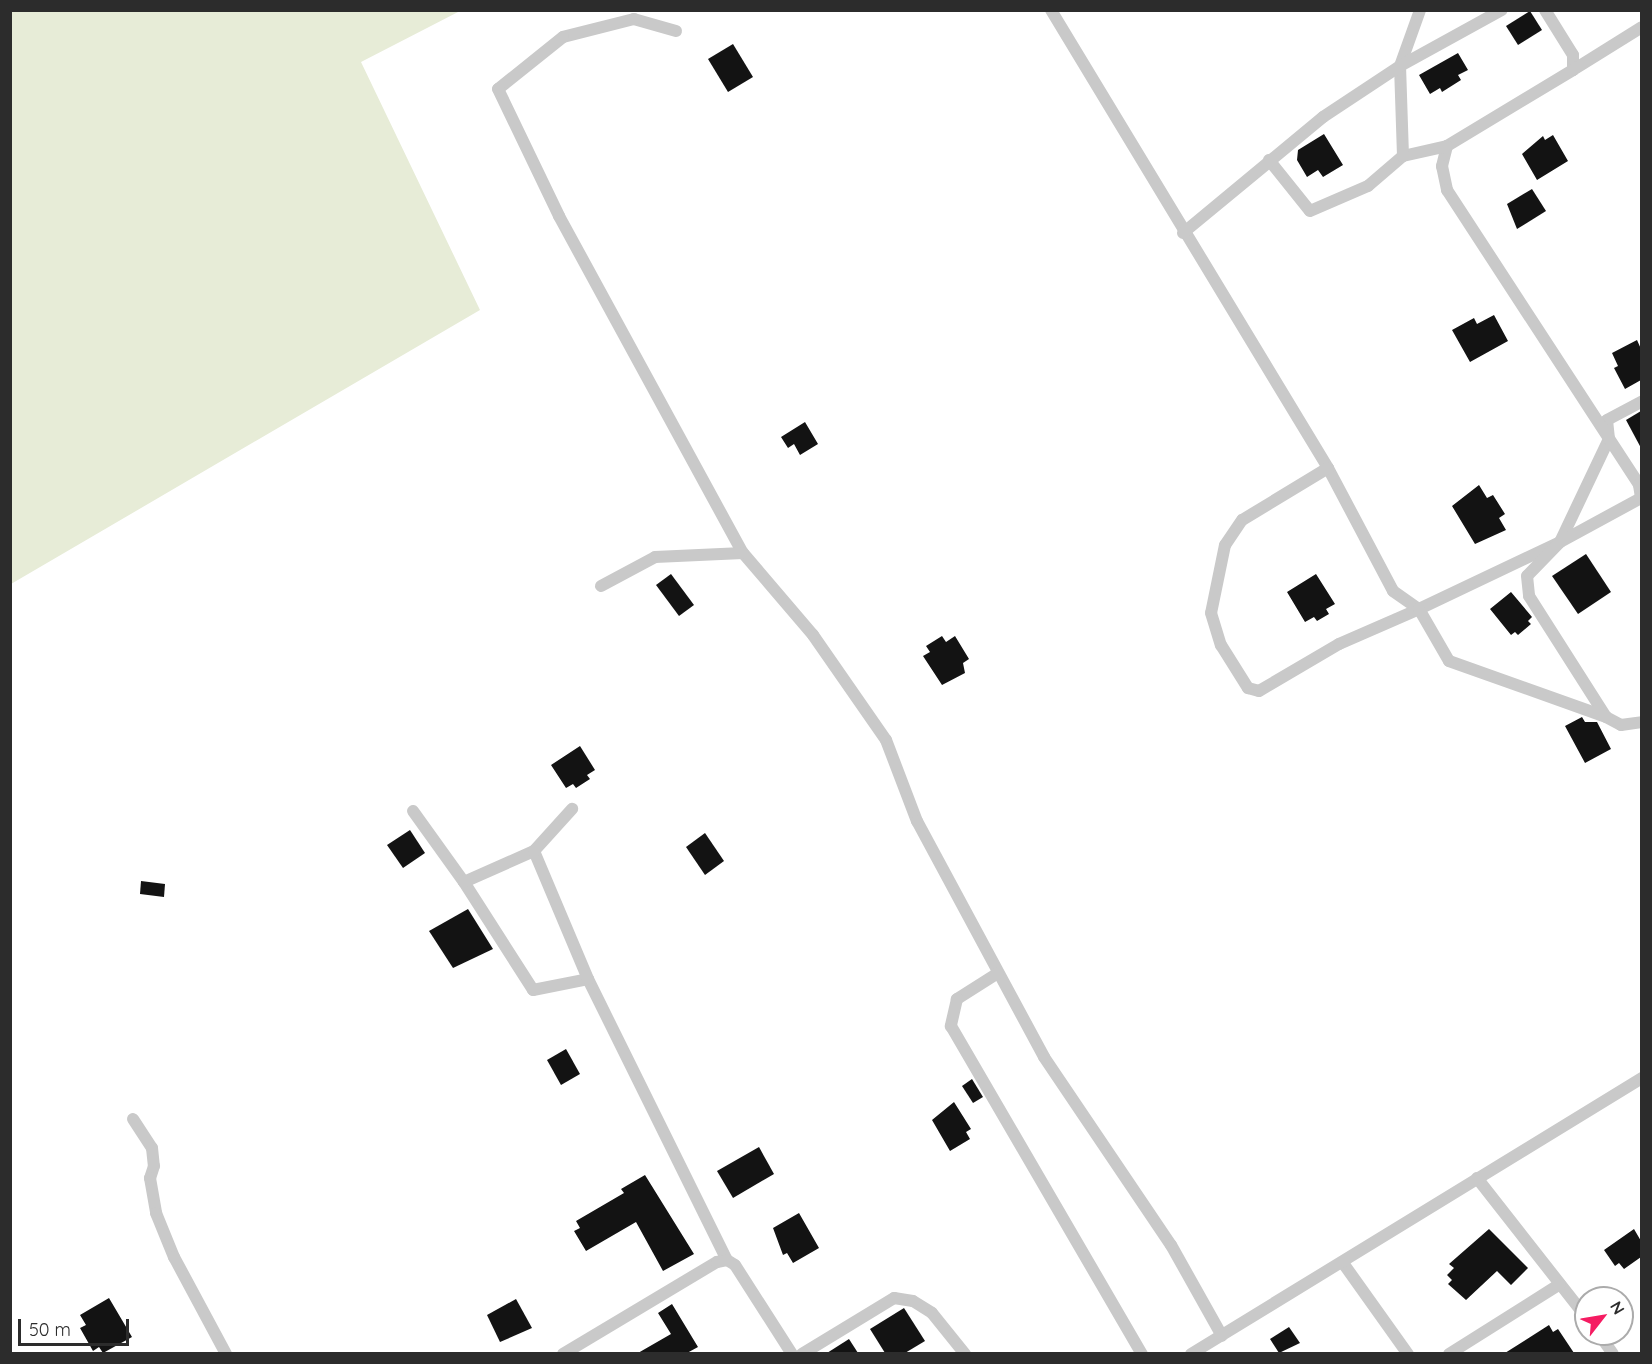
<!DOCTYPE html>
<html>
<head>
<meta charset="utf-8">
<style>
	body { margin:0 }
	#map { position:relative; width:1652px; height:1364px; overflow:hidden; background:#fff; font-family:Quicksand,sans-serif }
	div>[style] { position:absolute }
	[style*='--x'] { left:calc(var(--x)*1px); top:calc(var(--y)*1px); width:calc(var(--w)*1px); rotate:calc(var(--a)*1deg) }
	.green>* { inset:0; background:#e7ecd7 }
	.building>* { inset:0; background:#131313 }
	.minor>* { height:12px; margin:-6px; padding:0 6px; transform-origin:6px; border-radius:6px; background:#c9c9c9 }
	span { translate:-50% -50%; white-space:nowrap; text-align:center; line-height:1.15; -webkit-text-stroke:6px #fff; paint-order:stroke }
	.frame { position:absolute; inset:0; border:12px solid #2c2c2c; pointer-events:none }
	.north { position:absolute; left:1574px; top:1286px; width:60px; height:60px; box-sizing:border-box; background:#fff; border:2px solid #ababab; border-radius:50%; rotate:59deg; font-size:16px; font-weight:700; line-height:24px; text-align:center; color:#2c2c2c }
	.north::after { content:''; display:block; margin:auto; width:21px; height:27px; background:#f51c62; clip-path:polygon(50% 0,100% 100%,50% 72%,0 100%) }
	.scale { position:absolute; left:18px; top:1319px; width:111px; height:27px; box-sizing:border-box; border:3px solid #2c2c2c; border-top:0; padding-left:8px; font-size:18px; line-height:21px; white-space:nowrap; color:#2c2c2c; -webkit-text-stroke:4px #fff; paint-order:stroke }
</style>
</head>
<body>
<div id="map">
	<div class="green">
		<i style="clip-path:polygon(10px 11px,460px 11px,361px 62px,480px 310px,11px 584px)"></i>
	</div>
	<div class="building">
		<i style="clip-path:polygon(1530px 11px,1542px 30px,1518px 45px,1506px 26px)"></i>
		<i style="clip-path:polygon(733px 44px,753px 77px,728px 92px,708px 59px)"></i>
		<i style="clip-path:polygon(1458px 53px,1468px 70px,1458px 75px,1461px 80px,1442px 92px,1440px 88px,1430px 94px,1419px 75px)"></i>
		<i style="clip-path:polygon(1324px 134px,1343px 165px,1323px 177px,1318px 170px,1307px 177px,1297px 160px,1298px 150px)"></i>
		<i style="clip-path:polygon(1553px 135px,1568px 161px,1537px 180px,1522px 154px,1543px 136px,1545px 140px)"></i>
		<i style="clip-path:polygon(1532px 189px,1546px 211px,1517px 229px,1507px 204px)"></i>
		<i style="clip-path:polygon(1494px 315px,1508px 341px,1470px 362px,1452px 330px,1474px 318px,1477px 324px)"></i>
		<i style="clip-path:polygon(1637px 340px,1641px 349px,1641px 380px,1625px 389px,1614px 368px,1618px 366px,1612px 353px)"></i>
		<i style="clip-path:polygon(1641px 411px,1641px 448px,1626px 420px)"></i>
		<i style="clip-path:polygon(805px 422px,818px 444px,800px 455px,794px 444px,788px 448px,781px 437px)"></i>
		<i style="clip-path:polygon(1479px 485px,1487px 498px,1493px 495px,1505px 514px,1499px 518px,1506px 530px,1475px 544px,1452px 506px)"></i>
		<i style="clip-path:polygon(1586px 554px,1611px 592px,1578px 614px,1552px 576px)"></i>
		<i style="clip-path:polygon(671px 574px,694px 605px,679px 616px,656px 585px)"></i>
		<i style="clip-path:polygon(1316px 574px,1335px 604px,1326px 609px,1329px 614px,1317px 621px,1314px 617px,1305px 622px,1287px 592px)"></i>
		<i style="clip-path:polygon(1511px 592px,1532px 617px,1528px 621px,1531px 624px,1518px 635px,1515px 632px,1511px 635px,1490px 609px)"></i>
		<i style="clip-path:polygon(942px 636px,946px 642px,955px 636px,969px 659px,963px 663px,965px 673px,942px 685px,923px 656px,930px 652px,926px 646px)"></i>
		<i style="clip-path:polygon(1582px 717px,1585px 722px,1597px 722px,1611px 749px,1585px 763px,1565px 726px)"></i>
		<i style="clip-path:polygon(580px 746px,595px 770px,587px 775px,590px 779px,576px 788px,573px 784px,566px 788px,551px 765px)"></i>
		<i style="clip-path:polygon(410px 830px,425px 853px,403px 868px,387px 845px)"></i>
		<i style="clip-path:polygon(705px 833px,724px 861px,705px 875px,686px 847px)"></i>
		<i style="clip-path:polygon(141px 881px,165px 884px,164px 897px,140px 894px)"></i>
		<i style="clip-path:polygon(468px 909px,493px 949px,453px 968px,429px 931px)"></i>
		<i style="clip-path:polygon(566px 1049px,580px 1074px,561px 1085px,547px 1060px)"></i>
		<i style="clip-path:polygon(972px 1079px,983px 1097px,973px 1103px,962px 1086px)"></i>
		<i style="clip-path:polygon(954px 1102px,971px 1129px,966px 1132px,970px 1139px,950px 1151px,932px 1120px)"></i>
		<i style="clip-path:polygon(759px 1147px,774px 1174px,733px 1198px,717px 1171px)"></i>
		<i style="clip-path:polygon(645px 1175px,694px 1254px,663px 1271px,636px 1222px,586px 1251px,574px 1231px,580px 1228px,576px 1221px,624px 1193px,621px 1189px)"></i>
		<i style="clip-path:polygon(799px 1213px,819px 1248px,793px 1263px,787px 1253px,783px 1255px,773px 1228px)"></i>
		<i style="clip-path:polygon(1489px 1229px,1528px 1268px,1511px 1285px,1497px 1271px,1466px 1300px,1448px 1284px,1452px 1280px,1447px 1275px,1454px 1268px,1449px 1264px)"></i>
		<i style="clip-path:polygon(1634px 1229px,1641px 1241px,1641px 1257px,1624px 1269px,1619px 1263px,1615px 1266px,1604px 1250px)"></i>
		<i style="clip-path:polygon(109px 1298px,132px 1337px,103px 1353px,99px 1347px,93px 1351px,80px 1328px,86px 1325px,80px 1315px)"></i>
		<i style="clip-path:polygon(516px 1299px,532px 1328px,500px 1342px,487px 1315px)"></i>
		<i style="clip-path:polygon(672px 1304px,698px 1347px,687px 1353px,638px 1353px,671px 1334px,658px 1313px)"></i>
		<i style="clip-path:polygon(904px 1308px,925px 1341px,905px 1353px,885px 1353px,870px 1329px)"></i>
		<i style="clip-path:polygon(1549px 1325px,1553px 1332px,1558px 1329px,1574px 1353px,1505px 1353px)"></i>
		<i style="clip-path:polygon(1289px 1327px,1300px 1343px,1279px 1353px,1270px 1339px)"></i>
		<i style="clip-path:polygon(849px 1339px,858px 1353px,827px 1353px)"></i>
	</div>
	<div class="minor">
		<i style="--x:1051;--y:10;--w:535;--a:58.83"></i>
		<i style="--x:1328;--y:468;--w:139;--a:62.1"></i>
		<i style="--x:1393;--y:591;--w:32;--a:35"></i>
		<i style="--x:1419;--y:609;--w:156;--a:-25.4"></i>
		<i style="--x:1560;--y:542;--w:114;--a:-64.6"></i>
		<i style="--x:1609;--y:439;--w:19;--a:-96"></i>
		<i style="--x:1607;--y:420;--w:40;--a:-28"></i>
		<i style="--x:1545;--y:10;--w:53;--a:58.1"></i>
		<i style="--x:1573;--y:55;--w:15;--a:90"></i>
		<i style="--x:1573;--y:70;--w:147;--a:148.9"></i>
		<i style="--x:1447;--y:146;--w:21;--a:104"></i>
		<i style="--x:1442;--y:166;--w:25;--a:78"></i>
		<i style="--x:1447;--y:190;--w:352;--a:56.9"></i>
		<i style="--x:1639;--y:485;--w:13;--a:81"></i>
		<i style="--x:1641;--y:498;--w:92;--a:151.5"></i>
		<i style="--x:1560;--y:542;--w:47;--a:134.1"></i>
		<i style="--x:1527;--y:576;--w:20;--a:84"></i>
		<i style="--x:1529;--y:596;--w:143;--a:57.5"></i>
		<i style="--x:1606;--y:717;--w:17;--a:28"></i>
		<i style="--x:1621;--y:725;--w:21;--a:-8"></i>
		<i style="--x:676;--y:31;--w:44;--a:-164.1"></i>
		<i style="--x:634;--y:19;--w:73;--a:165.8"></i>
		<i style="--x:563;--y:37;--w:83;--a:141.3"></i>
		<i style="--x:498;--y:89;--w:141;--a:64.3"></i>
		<i style="--x:559;--y:216;--w:384;--a:61.4"></i>
		<i style="--x:743;--y:553;--w:108;--a:49.5"></i>
		<i style="--x:813;--y:635;--w:128;--a:55.2"></i>
		<i style="--x:886;--y:740;--w:87;--a:69.1"></i>
		<i style="--x:917;--y:821;--w:268;--a:61.7"></i>
		<i style="--x:1044;--y:1057;--w:227;--a:56"></i>
		<i style="--x:1171;--y:1245;--w:104;--a:60.7"></i>
		<i style="--x:1573;--y:70;--w:81;--a:-31.9"></i>
		<i style="--x:1403;--y:156;--w:45;--a:-12.8"></i>
		<i style="--x:1269;--y:160;--w:65;--a:51.2"></i>
		<i style="--x:1310;--y:211;--w:63;--a:-23.3"></i>
		<i style="--x:1368;--y:186;--w:46;--a:-40.6"></i>
		<i style="--x:1403;--y:156;--w:90;--a:-91.9"></i>
		<i style="--x:1400;--y:66;--w:59;--a:-70.3"></i>
		<i style="--x:1183;--y:233;--w:182;--a:-39.6"></i>
		<i style="--x:1323;--y:117;--w:92;--a:-33.5"></i>
		<i style="--x:1400;--y:66;--w:116;--a:-28.8"></i>
		<i style="--x:1328;--y:468;--w:100;--a:148.8"></i>
		<i style="--x:1242;--y:520;--w:30;--a:124"></i>
		<i style="--x:1225;--y:545;--w:69;--a:101.6"></i>
		<i style="--x:1211;--y:613;--w:34;--a:73"></i>
		<i style="--x:1221;--y:645;--w:51;--a:57.9"></i>
		<i style="--x:1248;--y:688;--w:11;--a:15"></i>
		<i style="--x:1259;--y:691;--w:93;--a:-30.4"></i>
		<i style="--x:1339;--y:644;--w:87;--a:-23.6"></i>
		<i style="--x:1419;--y:609;--w:60;--a:60"></i>
		<i style="--x:1449;--y:661;--w:167;--a:19.6"></i>
		<i style="--x:601;--y:586;--w:61;--a:-28.2"></i>
		<i style="--x:655;--y:557;--w:88;--a:-2.6"></i>
		<i style="--x:413;--y:811;--w:87;--a:54.3"></i>
		<i style="--x:464;--y:882;--w:128;--a:57.4"></i>
		<i style="--x:533;--y:990;--w:56;--a:-11.3"></i>
		<i style="--x:588;--y:979;--w:313;--a:63.7"></i>
		<i style="--x:534;--y:851;--w:139;--a:67.1"></i>
		<i style="--x:464;--y:882;--w:77;--a:-23.9"></i>
		<i style="--x:534;--y:851;--w:57;--a:-47.9"></i>
		<i style="--x:998;--y:973;--w:49;--a:147.6"></i>
		<i style="--x:957;--y:999;--w:28;--a:103"></i>
		<i style="--x:951;--y:1026;--w:380;--a:59.8"></i>
		<i style="--x:133;--y:1119;--w:35;--a:57"></i>
		<i style="--x:152;--y:1148;--w:18;--a:84"></i>
		<i style="--x:154;--y:1166;--w:13;--a:108"></i>
		<i style="--x:150;--y:1178;--w:36;--a:80"></i>
		<i style="--x:156;--y:1213;--w:48;--a:67.8"></i>
		<i style="--x:174;--y:1257;--w:110;--a:61.8"></i>
		<i style="--x:1477;--y:1178;--w:177;--a:51.9"></i>
		<i style="--x:1343;--y:1263;--w:112;--a:54.5"></i>
		<i style="--x:1599;--y:1334;--w:24;--a:55"></i>
		<i style="--x:563;--y:1354;--w:179;--a:-30.9"></i>
		<i style="--x:717;--y:1262;--w:10;--a:-11"></i>
		<i style="--x:727;--y:1260;--w:9;--a:32"></i>
		<i style="--x:735;--y:1265;--w:106;--a:57.4"></i>
		<i style="--x:802;--y:1354;--w:108;--a:-31.3"></i>
		<i style="--x:894;--y:1298;--w:19;--a:9"></i>
		<i style="--x:913;--y:1301;--w:22;--a:32"></i>
		<i style="--x:932;--y:1313;--w:53;--a:51.2"></i>
		<i style="--x:1191;--y:1354;--w:529;--a:-31.47"></i>
		<i style="--x:1449;--y:1354;--w:131;--a:-32.2"></i>
	</div>
	<div class="frame"></div>
	<div class="north">N</div>
	<div class="scale">50 m</div>
</div>
</body>
</html>
